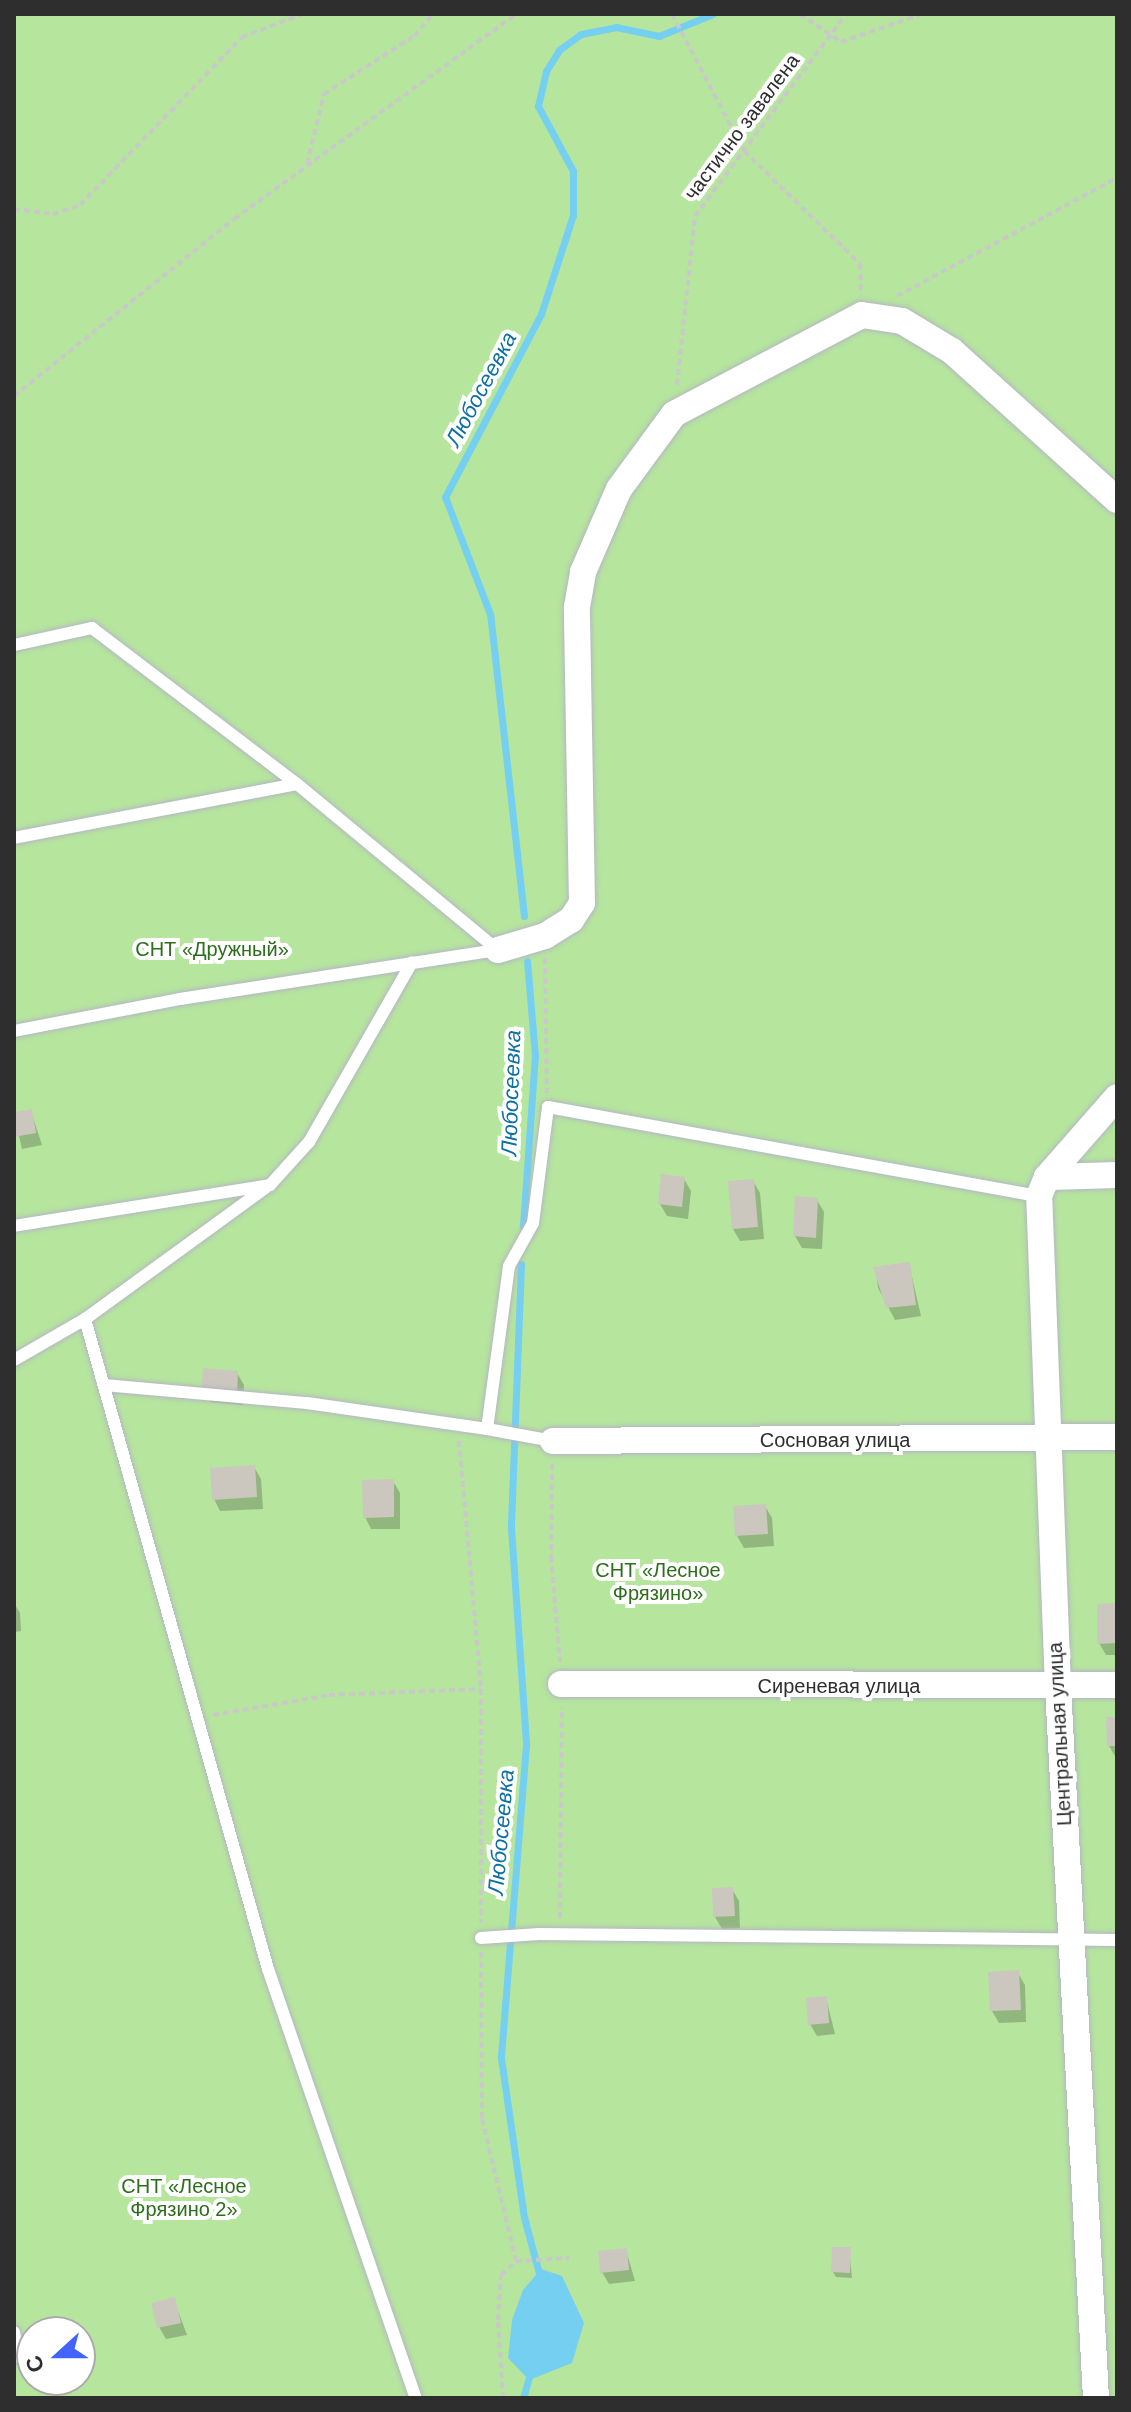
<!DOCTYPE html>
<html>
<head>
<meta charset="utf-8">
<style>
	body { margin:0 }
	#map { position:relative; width:1131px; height:2412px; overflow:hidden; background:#efe9e1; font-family:Arial,sans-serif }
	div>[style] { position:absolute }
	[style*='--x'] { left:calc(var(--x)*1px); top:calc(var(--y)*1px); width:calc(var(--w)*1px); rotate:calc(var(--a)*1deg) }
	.green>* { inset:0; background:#b6e59e }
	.water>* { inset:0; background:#75cff0 }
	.shadow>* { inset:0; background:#0003 }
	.stream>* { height:7px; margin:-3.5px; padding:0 3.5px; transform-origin:3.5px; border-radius:3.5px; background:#75cff0 }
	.building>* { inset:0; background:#cbc7bf }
	.path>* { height:4px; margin-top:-2px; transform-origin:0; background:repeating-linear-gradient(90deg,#c9c9c9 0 6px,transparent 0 10px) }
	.roads { filter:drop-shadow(0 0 2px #b4b7c1) drop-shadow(0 0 2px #b4b7c1) }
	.lane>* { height:12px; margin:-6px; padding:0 6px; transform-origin:6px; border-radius:6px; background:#fff }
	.street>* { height:26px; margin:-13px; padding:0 13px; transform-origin:13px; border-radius:13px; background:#fff }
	span { translate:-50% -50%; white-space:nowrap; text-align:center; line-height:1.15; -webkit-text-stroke:8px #fff; paint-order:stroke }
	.street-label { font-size:20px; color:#2e2e2e }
	.park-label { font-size:20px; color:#2c6e1b }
	.water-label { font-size:22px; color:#0d6fa3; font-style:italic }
	.frame { position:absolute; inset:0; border:16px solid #2e2e2e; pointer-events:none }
	.north { position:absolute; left:16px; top:2316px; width:80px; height:80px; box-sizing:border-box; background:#fff; border:2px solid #ababab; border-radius:50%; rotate:249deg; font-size:22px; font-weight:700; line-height:32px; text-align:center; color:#2e2e2e }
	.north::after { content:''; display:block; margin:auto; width:28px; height:36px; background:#4264fb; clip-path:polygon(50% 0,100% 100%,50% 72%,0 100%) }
</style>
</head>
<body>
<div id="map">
	<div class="green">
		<i style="clip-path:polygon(evenodd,14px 14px,1117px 14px,1117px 2398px,14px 2398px,14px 14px,32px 2332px,80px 2332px,80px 2380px,32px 2380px,32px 2332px)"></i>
	</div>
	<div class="water">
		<i style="clip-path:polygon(541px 2269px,562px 2276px,584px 2323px,572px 2363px,529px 2380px,508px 2358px,512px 2320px,523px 2290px)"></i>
	</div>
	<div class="shadow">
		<i style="clip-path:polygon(31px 1111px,42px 1145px,22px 1149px,14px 1114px)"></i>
		<i style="clip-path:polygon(684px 1179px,691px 1191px,688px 1219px,667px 1216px,660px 1204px)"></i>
		<i style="clip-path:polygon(753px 1181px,760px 1193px,764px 1239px,740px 1241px,733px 1229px)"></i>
		<i style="clip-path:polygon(817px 1200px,824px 1212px,822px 1249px,802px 1248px,795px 1236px)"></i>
		<i style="clip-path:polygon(909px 1264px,921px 1316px,895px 1320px,878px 1288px,876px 1269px)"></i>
		<i style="clip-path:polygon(237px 1373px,244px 1385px,243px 1405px,210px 1402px,203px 1390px)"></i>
		<i style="clip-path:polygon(254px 1467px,261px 1479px,263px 1509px,220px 1511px,214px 1499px)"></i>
		<i style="clip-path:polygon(393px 1481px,400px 1493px,400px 1529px,371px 1529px,365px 1517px)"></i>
		<i style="clip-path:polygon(765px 1506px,772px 1518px,774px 1546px,744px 1548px,737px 1536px)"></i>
		<i style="clip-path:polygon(14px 1603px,20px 1613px,21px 1631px,14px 1632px)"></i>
		<i style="clip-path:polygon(1117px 1605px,1117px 1655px,1106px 1655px,1099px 1643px)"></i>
		<i style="clip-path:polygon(1117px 1719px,1117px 1758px,1116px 1758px,1109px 1746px)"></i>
		<i style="clip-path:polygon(732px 1889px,739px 1901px,740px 1928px,722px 1929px,715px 1917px)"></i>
		<i style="clip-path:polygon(1018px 1973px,1025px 1985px,1026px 2022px,999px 2023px,992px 2011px)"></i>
		<i style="clip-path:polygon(826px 1998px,835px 2034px,817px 2036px,810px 2024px)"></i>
		<i style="clip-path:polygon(849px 2249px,852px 2278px,836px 2277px,833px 2272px)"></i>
		<i style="clip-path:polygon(626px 2250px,635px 2281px,609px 2284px,602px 2272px)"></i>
		<i style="clip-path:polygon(174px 2300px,187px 2335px,166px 2339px,159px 2327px)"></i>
	</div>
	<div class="stream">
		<i style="--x:524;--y:916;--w:304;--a:-96.4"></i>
		<i style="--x:490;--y:614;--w:125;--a:-111"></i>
		<i style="--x:445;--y:497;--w:207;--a:-62.3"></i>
		<i style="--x:541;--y:314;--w:104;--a:-72.1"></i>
		<i style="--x:573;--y:215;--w:44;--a:-90"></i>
		<i style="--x:573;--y:171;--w:74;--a:-118.3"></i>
		<i style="--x:538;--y:106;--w:36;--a:-77"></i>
		<i style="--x:546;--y:71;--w:25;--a:-58"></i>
		<i style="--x:559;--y:50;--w:27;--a:-36"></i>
		<i style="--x:581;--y:34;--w:36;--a:-11"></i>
		<i style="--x:616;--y:27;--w:44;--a:11.8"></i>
		<i style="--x:659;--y:36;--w:58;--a:-22.2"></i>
		<i style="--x:523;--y:1226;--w:170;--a:-86"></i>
		<i style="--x:535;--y:1056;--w:95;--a:-94.8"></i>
		<i style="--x:521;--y:1264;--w:264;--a:92.2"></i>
		<i style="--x:511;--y:1528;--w:218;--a:86"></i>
		<i style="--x:526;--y:1745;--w:314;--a:94.6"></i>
		<i style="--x:501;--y:2058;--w:161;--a:81.8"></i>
		<i style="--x:524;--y:2217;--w:62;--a:75.1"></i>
		<i style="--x:523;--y:2398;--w:26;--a:-74"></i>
	</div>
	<div class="building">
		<i style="clip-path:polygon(32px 1109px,36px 1133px,14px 1137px,14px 1112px)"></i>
		<i style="clip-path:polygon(661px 1174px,685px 1177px,682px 1207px,658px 1204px)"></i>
		<i style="clip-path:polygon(754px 1179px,758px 1227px,732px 1229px,728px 1181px)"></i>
		<i style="clip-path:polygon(795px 1196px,818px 1198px,816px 1238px,793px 1236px)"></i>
		<i style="clip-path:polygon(910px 1262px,916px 1305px,886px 1308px,873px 1267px)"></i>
		<i style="clip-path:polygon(203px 1368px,238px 1371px,237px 1393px,201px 1391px)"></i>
		<i style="clip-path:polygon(255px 1465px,257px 1497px,212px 1500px,210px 1468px)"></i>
		<i style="clip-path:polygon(394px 1479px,394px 1517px,363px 1518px,362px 1480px)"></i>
		<i style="clip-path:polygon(766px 1504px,768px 1534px,735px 1536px,733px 1506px)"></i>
		<i style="clip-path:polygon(1117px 1603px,1117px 1643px,1097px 1644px,1097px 1604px)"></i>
		<i style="clip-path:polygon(1106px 1717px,1117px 1717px,1117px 1746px,1107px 1746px)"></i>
		<i style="clip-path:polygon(733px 1887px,735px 1916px,713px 1917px,712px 1888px)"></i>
		<i style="clip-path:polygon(1019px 1970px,1021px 2010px,990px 2011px,988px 1972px)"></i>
		<i style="clip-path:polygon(827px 1996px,829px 2023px,808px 2025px,806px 1998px)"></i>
		<i style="clip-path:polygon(832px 2247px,851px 2247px,850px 2273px,831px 2272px)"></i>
		<i style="clip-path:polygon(627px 2248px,629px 2270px,600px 2273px,598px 2251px)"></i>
		<i style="clip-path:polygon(175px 2297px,181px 2323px,157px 2328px,151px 2303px)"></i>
	</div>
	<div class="path">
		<i style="--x:672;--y:14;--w:155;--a:62.3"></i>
		<i style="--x:744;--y:151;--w:162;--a:44.2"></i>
		<i style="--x:860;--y:264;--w:31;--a:88"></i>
		<i style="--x:800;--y:14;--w:50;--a:34.3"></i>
		<i style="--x:841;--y:42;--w:86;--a:-19.1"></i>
		<i style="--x:307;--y:164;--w:72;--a:-76.3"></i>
		<i style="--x:324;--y:94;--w:107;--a:-32.8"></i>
		<i style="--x:414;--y:36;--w:29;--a:-49"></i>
		<i style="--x:14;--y:209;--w:39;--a:7"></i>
		<i style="--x:53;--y:214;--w:28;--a:-18"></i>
		<i style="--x:80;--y:205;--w:233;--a:-46"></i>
		<i style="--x:242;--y:37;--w:65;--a:-20.7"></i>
		<i style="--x:897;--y:296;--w:250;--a:-28.2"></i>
		<i style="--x:677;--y:385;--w:170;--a:-83.9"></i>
		<i style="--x:695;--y:216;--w:252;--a:-53.2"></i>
		<i style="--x:14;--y:396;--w:282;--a:-38.8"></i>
		<i style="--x:234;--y:219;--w:349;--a:-36"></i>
		<i style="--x:545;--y:958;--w:135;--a:89.2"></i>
		<i style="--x:459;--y:1441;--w:249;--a:84.9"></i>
		<i style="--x:481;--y:1689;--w:234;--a:90"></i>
		<i style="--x:552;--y:1464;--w:93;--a:90.6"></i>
		<i style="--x:551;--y:1557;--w:105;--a:85.1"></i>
		<i style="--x:213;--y:1715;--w:118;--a:-9.8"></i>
		<i style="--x:329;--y:1695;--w:152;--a:-2.3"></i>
		<i style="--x:560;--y:1918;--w:211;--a:-89.5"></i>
		<i style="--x:481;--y:1952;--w:167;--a:89.7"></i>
		<i style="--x:482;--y:2119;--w:146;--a:76.5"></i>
		<i style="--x:503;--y:2398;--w:78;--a:-93.7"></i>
		<i style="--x:498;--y:2320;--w:45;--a:-86.2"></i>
		<i style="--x:501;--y:2275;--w:21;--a:-43"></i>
		<i style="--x:516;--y:2261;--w:53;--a:-3.2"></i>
	</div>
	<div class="roads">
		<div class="lane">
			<i style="--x:14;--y:645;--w:80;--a:-12.3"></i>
			<i style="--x:92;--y:628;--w:258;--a:37.3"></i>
			<i style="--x:297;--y:784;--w:288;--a:169.2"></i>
			<i style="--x:297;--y:784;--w:261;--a:39.6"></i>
			<i style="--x:14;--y:1031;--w:169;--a:-10.9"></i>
			<i style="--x:180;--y:999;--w:322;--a:-8.8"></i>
			<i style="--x:14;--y:1226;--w:259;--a:-9.1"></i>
			<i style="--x:270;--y:1185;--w:58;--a:-47.8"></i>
			<i style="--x:309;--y:1142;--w:207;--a:-60.2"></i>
			<i style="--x:85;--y:1319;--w:675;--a:74.28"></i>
			<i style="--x:268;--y:1969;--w:454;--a:71"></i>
			<i style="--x:14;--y:1360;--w:82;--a:-30"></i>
			<i style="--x:85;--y:1319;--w:223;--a:-36"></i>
			<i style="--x:104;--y:1385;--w:204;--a:5.1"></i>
			<i style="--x:307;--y:1403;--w:182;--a:8.2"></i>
			<i style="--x:487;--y:1429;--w:164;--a:-82.3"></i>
			<i style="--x:509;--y:1266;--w:49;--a:-60.8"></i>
			<i style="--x:533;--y:1223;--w:117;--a:-82.6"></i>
			<i style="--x:548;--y:1107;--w:499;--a:10.3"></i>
			<i style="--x:487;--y:1429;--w:67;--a:10.3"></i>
			<i style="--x:481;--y:1938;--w:58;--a:-3.9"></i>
			<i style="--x:539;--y:1934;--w:578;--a:0.59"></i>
			<i style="--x:14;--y:2332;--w:24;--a:81"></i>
			<i style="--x:18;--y:2356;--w:4;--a:166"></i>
		</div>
		<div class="street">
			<i style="--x:498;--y:950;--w:49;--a:-16.6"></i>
			<i style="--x:545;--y:936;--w:31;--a:-32"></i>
			<i style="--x:571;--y:920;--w:20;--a:-57"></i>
			<i style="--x:582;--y:903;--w:296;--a:-91"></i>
			<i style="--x:577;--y:607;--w:36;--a:-80"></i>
			<i style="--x:583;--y:572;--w:90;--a:-66.6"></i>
			<i style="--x:619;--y:489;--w:93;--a:-53.7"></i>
			<i style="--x:674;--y:414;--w:212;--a:-27.8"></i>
			<i style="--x:862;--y:315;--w:40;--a:8.5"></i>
			<i style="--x:902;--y:321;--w:58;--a:31"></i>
			<i style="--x:952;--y:351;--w:222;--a:42.1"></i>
			<i style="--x:1047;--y:1177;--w:70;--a:-1.6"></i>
			<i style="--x:553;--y:1441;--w:564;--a:-0.41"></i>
			<i style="--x:561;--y:1684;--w:556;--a:0.1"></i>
			<i style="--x:1096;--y:2398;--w:712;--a:-93.06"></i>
			<i style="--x:1058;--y:1687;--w:491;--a:-92.2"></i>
			<i style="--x:1039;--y:1196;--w:21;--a:-67"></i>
			<i style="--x:1047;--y:1177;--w:106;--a:-48.8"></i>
		</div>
	</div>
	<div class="street-label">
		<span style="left:742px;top:127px;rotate:-53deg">частично завалена</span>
		<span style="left:835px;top:1440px">Сосновая улица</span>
		<span style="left:839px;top:1686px">Сиреневая улица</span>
		<span style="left:1060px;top:1734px;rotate:-93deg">Центральная улица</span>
	</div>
	<div class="park-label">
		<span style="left:212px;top:949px">СНТ «Дружный»</span>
		<span style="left:658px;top:1582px">СНТ «Лесное<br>Фрязино»</span>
		<span style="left:184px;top:2198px">СНТ «Лесное<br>Фрязино 2»</span>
	</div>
	<div class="water-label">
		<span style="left:481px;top:389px;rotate:-62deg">Любосеевка</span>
		<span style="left:511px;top:1093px;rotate:-88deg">Любосеевка</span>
		<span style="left:501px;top:1832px;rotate:-85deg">Любосеевка</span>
	</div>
	<div class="frame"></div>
	<div class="north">С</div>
</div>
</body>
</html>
